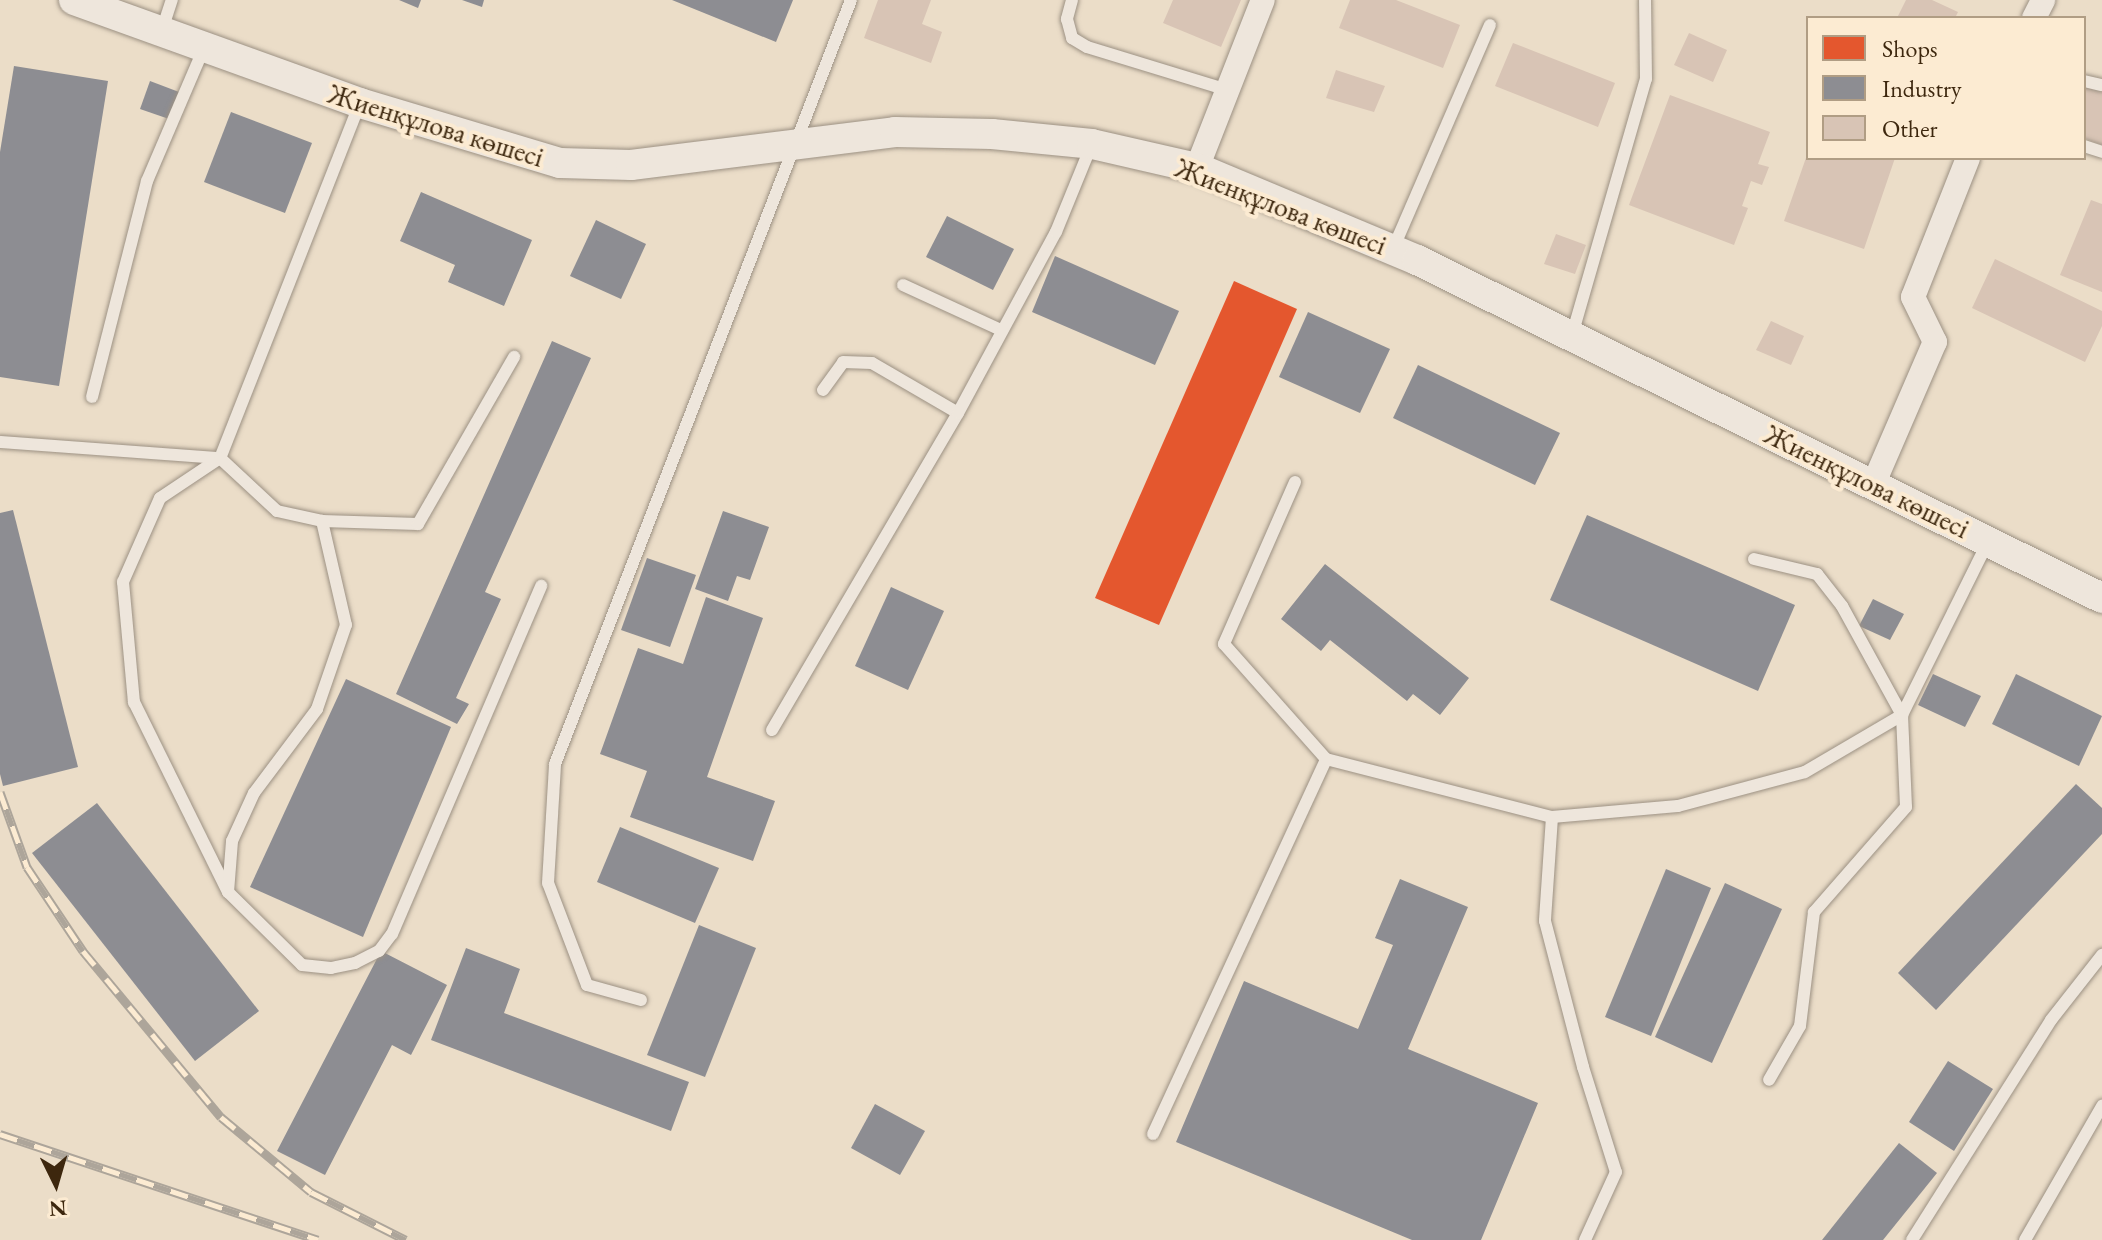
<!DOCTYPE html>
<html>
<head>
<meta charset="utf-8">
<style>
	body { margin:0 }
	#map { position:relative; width:2102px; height:1240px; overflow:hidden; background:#ebddc8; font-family:"EB Garamond",serif }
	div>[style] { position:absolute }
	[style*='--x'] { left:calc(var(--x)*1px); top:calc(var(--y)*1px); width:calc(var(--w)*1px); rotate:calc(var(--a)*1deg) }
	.shops>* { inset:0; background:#e4572e }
	.industry>* { inset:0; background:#8d8d92 }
	.building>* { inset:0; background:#d8c4b5 }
	.roads { filter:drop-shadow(0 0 2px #9c9183) drop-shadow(0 0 2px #9c9183) }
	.service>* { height:12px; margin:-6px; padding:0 6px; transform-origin:6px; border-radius:6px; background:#eee6dc }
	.minor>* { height:24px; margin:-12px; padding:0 12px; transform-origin:12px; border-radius:12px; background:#eee6dc }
	.tertiary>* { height:30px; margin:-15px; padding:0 15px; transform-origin:15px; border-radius:15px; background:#eee6dc }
	.rail>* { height:9px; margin-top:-4.5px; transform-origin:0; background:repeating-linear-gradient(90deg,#fcebd2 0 18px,#ada59a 0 36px); box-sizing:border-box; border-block:2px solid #ada59a }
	span { translate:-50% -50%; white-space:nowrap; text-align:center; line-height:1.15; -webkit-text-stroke:8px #fcebd2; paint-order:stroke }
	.street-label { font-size:28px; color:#3d270e }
	.legend { position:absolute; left:1806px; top:16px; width:280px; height:144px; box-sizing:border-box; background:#fcebd2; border:2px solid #b09d84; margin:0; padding:10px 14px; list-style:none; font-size:24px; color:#3d270e }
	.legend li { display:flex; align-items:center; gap:16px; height:40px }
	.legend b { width:40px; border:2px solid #b09d84 }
	.north { position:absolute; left:16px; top:1144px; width:80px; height:80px; -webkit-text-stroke:6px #fcebd2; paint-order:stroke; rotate:175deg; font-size:22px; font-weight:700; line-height:32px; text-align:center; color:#3d270e }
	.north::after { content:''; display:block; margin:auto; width:28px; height:36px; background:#3d270e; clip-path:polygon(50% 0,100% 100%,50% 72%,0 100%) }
</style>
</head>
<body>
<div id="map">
	<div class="shops">
		<i style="clip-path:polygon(1234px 281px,1297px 309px,1159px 625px,1095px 598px)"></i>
	</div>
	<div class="industry">
		<i style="clip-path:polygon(399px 0,421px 0,418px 8px)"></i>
		<i style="clip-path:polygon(462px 0,484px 0,482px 7px)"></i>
		<i style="clip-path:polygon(672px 0,793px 0,776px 42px)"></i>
		<i style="clip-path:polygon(14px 66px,108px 81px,59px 386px,0 377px,0 152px)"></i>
		<i style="clip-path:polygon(150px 81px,179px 92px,169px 119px,140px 109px)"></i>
		<i style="clip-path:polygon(231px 112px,312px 143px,285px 213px,204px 182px)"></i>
		<i style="clip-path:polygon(421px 192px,532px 240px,504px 306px,448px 282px,455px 265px,400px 241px)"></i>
		<i style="clip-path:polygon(947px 216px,1014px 249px,993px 290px,926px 257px)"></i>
		<i style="clip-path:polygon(596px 220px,646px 244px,621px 299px,570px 276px)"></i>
		<i style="clip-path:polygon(1055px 256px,1179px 311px,1155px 365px,1032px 312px)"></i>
		<i style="clip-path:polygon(1308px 312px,1390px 349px,1360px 413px,1279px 377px)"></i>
		<i style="clip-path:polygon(552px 341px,591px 358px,485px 592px,501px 599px,456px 698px,469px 704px,457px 724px,396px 694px)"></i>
		<i style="clip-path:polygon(1418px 365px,1560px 433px,1535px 485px,1393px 418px)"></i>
		<i style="clip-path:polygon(13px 510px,78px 767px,3px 786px,0 774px,0 513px)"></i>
		<i style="clip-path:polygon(723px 511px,769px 527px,750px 580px,737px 576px,728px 601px,695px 589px)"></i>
		<i style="clip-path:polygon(1587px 515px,1795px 605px,1758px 691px,1550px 600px)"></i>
		<i style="clip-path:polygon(647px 558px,696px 575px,670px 647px,621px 630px)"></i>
		<i style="clip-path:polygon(1325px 564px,1469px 678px,1440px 715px,1413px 694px,1407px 701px,1330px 640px,1321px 651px,1281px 619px)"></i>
		<i style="clip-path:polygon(891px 587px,944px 611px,908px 690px,855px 666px)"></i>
		<i style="clip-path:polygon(706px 597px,763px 618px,707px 777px,775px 801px,753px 861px,630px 817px,647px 771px,600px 754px,638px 648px,683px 664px)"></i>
		<i style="clip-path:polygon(1873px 599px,1904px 614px,1890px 640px,1859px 626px)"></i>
		<i style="clip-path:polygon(1933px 674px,1981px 696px,1965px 727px,1918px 705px)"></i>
		<i style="clip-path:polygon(2016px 674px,2102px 716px,2079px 766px,1992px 724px)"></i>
		<i style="clip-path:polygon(346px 679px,451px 727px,363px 937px,250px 887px)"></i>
		<i style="clip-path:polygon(2076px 784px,2102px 808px,2102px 834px,1936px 1010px,1898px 973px)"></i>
		<i style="clip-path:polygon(97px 803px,259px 1011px,195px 1061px,32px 853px)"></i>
		<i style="clip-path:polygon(620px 827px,719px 868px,695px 923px,597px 882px)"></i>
		<i style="clip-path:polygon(1666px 869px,1711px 888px,1651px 1036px,1605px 1017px)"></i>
		<i style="clip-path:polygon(1400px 879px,1468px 907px,1408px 1049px,1538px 1103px,1481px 1240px,1412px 1240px,1176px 1142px,1244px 981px,1358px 1029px,1393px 945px,1375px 938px)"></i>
		<i style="clip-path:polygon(1725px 883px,1782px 909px,1712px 1063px,1655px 1037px)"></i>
		<i style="clip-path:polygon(699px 925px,756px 948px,705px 1077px,647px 1055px)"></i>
		<i style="clip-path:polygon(466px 948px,520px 969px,504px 1013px,689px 1082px,671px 1131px,431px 1040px)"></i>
		<i style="clip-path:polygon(381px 951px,447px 985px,411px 1055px,392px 1045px,325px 1175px,277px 1151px)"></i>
		<i style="clip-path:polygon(1948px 1061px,1993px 1089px,1954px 1151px,1909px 1122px)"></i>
		<i style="clip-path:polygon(875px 1104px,925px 1131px,900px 1175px,851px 1148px)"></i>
		<i style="clip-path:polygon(1899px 1143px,1937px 1173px,1883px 1240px,1822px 1240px)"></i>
	</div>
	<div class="building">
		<i style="clip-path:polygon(878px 0,931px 0,922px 24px,942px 32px,931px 63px,864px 38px)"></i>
		<i style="clip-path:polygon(1173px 0,1241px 0,1221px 47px,1163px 23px)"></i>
		<i style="clip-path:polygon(1350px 0,1396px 0,1460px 25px,1443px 68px,1339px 28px)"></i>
		<i style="clip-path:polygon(1906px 0,1932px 0,1958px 12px,1955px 18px,1897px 18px)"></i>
		<i style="clip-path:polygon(1689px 33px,1727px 50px,1713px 82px,1674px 65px)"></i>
		<i style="clip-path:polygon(1513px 43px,1615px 83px,1598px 127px,1495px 86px)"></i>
		<i style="clip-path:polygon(1336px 70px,1385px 86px,1374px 112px,1326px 98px)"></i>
		<i style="clip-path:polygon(2084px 86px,2102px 92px,2102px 145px,2084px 138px)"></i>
		<i style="clip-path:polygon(1670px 95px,1770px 132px,1758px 164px,1769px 167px,1762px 185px,1751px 181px,1742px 206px,1748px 208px,1734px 245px,1629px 205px)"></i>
		<i style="clip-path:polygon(1808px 152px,1808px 158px,1895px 158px,1864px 249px,1784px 221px)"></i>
		<i style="clip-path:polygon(2091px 200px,2102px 204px,2102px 292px,2060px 275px)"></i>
		<i style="clip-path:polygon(1556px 234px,1586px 245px,1575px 274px,1544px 264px)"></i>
		<i style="clip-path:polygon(1995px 259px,2102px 311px,2102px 326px,2085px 362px,1972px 308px)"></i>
		<i style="clip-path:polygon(1771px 321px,1804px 336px,1791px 365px,1756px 350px)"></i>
	</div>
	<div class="roads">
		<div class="service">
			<i style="--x:1072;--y:0;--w:20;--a:105"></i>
			<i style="--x:1067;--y:19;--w:20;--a:75"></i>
			<i style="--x:1072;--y:38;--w:17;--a:31"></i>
			<i style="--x:1087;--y:47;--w:147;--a:17"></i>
			<i style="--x:162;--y:30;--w:32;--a:-72"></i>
			<i style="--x:2084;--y:81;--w:18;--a:13"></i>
			<i style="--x:360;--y:103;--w:382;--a:111.5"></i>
			<i style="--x:220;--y:458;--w:72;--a:146.3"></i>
			<i style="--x:160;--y:498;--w:92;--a:113.8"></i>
			<i style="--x:123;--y:582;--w:121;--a:84.8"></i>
			<i style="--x:134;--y:702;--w:212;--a:63.7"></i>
			<i style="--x:228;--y:892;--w:104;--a:44.6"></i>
			<i style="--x:302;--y:965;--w:29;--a:6"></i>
			<i style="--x:331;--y:968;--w:25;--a:-12"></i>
			<i style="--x:355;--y:963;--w:27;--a:-27"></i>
			<i style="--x:379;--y:951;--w:21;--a:-53"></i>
			<i style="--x:392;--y:934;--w:379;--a:-66.8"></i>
			<i style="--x:2084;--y:146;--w:19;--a:18"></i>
			<i style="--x:1393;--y:249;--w:244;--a:-66.6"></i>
			<i style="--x:903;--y:285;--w:108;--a:24.7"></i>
			<i style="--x:1572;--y:335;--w:266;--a:-73.9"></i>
			<i style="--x:1646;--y:79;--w:79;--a:-90.7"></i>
			<i style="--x:823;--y:390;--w:34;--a:-54"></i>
			<i style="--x:843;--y:362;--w:29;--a:2"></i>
			<i style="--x:872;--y:363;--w:99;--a:30.2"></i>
			<i style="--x:92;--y:397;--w:223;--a:-75.7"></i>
			<i style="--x:147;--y:181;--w:145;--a:-66.8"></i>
			<i style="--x:0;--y:442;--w:221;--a:4.2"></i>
			<i style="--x:220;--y:458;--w:78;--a:42.9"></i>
			<i style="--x:277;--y:511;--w:46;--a:12.5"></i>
			<i style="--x:322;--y:521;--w:96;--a:1.8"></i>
			<i style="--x:418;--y:524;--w:193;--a:-60.1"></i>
			<i style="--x:1295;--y:482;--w:177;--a:113.7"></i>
			<i style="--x:1224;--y:644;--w:154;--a:48.4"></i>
			<i style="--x:1754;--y:559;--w:65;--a:13.4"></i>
			<i style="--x:1817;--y:574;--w:41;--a:52"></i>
			<i style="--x:1842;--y:606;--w:124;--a:61.2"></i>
			<i style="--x:1902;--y:715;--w:92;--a:87.5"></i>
			<i style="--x:1906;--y:807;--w:140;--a:131.2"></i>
			<i style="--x:1814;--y:912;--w:115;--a:97"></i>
			<i style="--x:1800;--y:1026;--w:62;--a:119.9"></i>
			<i style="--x:772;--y:730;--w:368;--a:-59.6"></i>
			<i style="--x:958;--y:413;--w:206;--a:-61.6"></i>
			<i style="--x:1056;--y:232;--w:95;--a:-67.8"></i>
			<i style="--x:1552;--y:817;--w:104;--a:93.9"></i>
			<i style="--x:1545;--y:921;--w:151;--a:75.4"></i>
			<i style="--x:1583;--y:1067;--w:110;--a:72.6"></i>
			<i style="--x:1616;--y:1172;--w:75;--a:114.5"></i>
			<i style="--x:228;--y:892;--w:51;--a:-85.5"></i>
			<i style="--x:232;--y:841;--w:53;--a:-65.4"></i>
			<i style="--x:254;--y:793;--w:105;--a:-53.1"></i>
			<i style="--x:317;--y:709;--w:89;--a:-71"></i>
			<i style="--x:346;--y:625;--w:107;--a:-103"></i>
			<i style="--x:641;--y:1000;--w:56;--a:-164.5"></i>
			<i style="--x:587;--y:985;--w:109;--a:-110.9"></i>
			<i style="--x:548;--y:883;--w:119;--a:-86.6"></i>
			<i style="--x:555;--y:764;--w:819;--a:-68.82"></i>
			<i style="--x:1153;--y:1134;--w:413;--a:-65.2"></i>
			<i style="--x:1326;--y:759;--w:233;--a:14.4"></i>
			<i style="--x:1552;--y:817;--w:126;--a:-5"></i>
			<i style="--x:1678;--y:806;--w:131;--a:-15"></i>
			<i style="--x:1805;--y:772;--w:113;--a:-30.4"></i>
			<i style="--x:1902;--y:715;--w:193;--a:-63.6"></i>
			<i style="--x:1912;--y:1240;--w:260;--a:-57.7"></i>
			<i style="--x:2051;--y:1020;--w:83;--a:-51.9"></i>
			<i style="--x:2025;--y:1240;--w:155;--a:-60.1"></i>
		</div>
		<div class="minor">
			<i style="--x:2034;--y:18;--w:20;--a:-63"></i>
			<i style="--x:1197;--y:168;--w:180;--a:-68.6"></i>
			<i style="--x:1873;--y:485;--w:156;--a:-66.6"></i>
			<i style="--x:1935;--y:342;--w:50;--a:-116.1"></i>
			<i style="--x:1913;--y:297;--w:149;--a:-68.4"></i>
		</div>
		<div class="tertiary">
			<i style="--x:74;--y:0;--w:304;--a:19.8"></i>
			<i style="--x:360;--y:103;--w:209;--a:16.7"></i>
			<i style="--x:560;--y:163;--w:71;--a:1.6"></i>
			<i style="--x:631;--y:165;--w:266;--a:-7.1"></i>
			<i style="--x:895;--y:132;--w:97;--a:1.2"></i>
			<i style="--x:992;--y:134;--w:100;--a:5.7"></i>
			<i style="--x:1092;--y:144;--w:108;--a:12.9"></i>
			<i style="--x:1197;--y:168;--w:238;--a:22.7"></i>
			<i style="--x:1417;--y:260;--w:764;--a:26.26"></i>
		</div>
	</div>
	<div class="rail">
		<i style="--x:0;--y:792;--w:80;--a:70.2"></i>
		<i style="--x:27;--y:867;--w:101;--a:56.3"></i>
		<i style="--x:83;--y:951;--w:216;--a:50.3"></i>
		<i style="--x:221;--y:1117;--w:117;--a:39.8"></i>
		<i style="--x:311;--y:1192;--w:106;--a:26.8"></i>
		<i style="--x:0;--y:1134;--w:335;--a:18.4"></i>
	</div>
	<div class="street-label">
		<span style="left:436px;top:125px;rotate:17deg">Жиенқұлова көшесі</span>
		<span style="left:1281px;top:206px;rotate:21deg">Жиенқұлова көшесі</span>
		<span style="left:1867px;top:481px;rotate:26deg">Жиенқұлова көшесі</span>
	</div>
	<ul class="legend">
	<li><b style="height:22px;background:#e4572e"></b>Shops</li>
	<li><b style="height:22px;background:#8d8d92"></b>Industry</li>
	<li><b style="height:22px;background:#d8c4b5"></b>Other</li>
	</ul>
	<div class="north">N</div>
</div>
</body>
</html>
